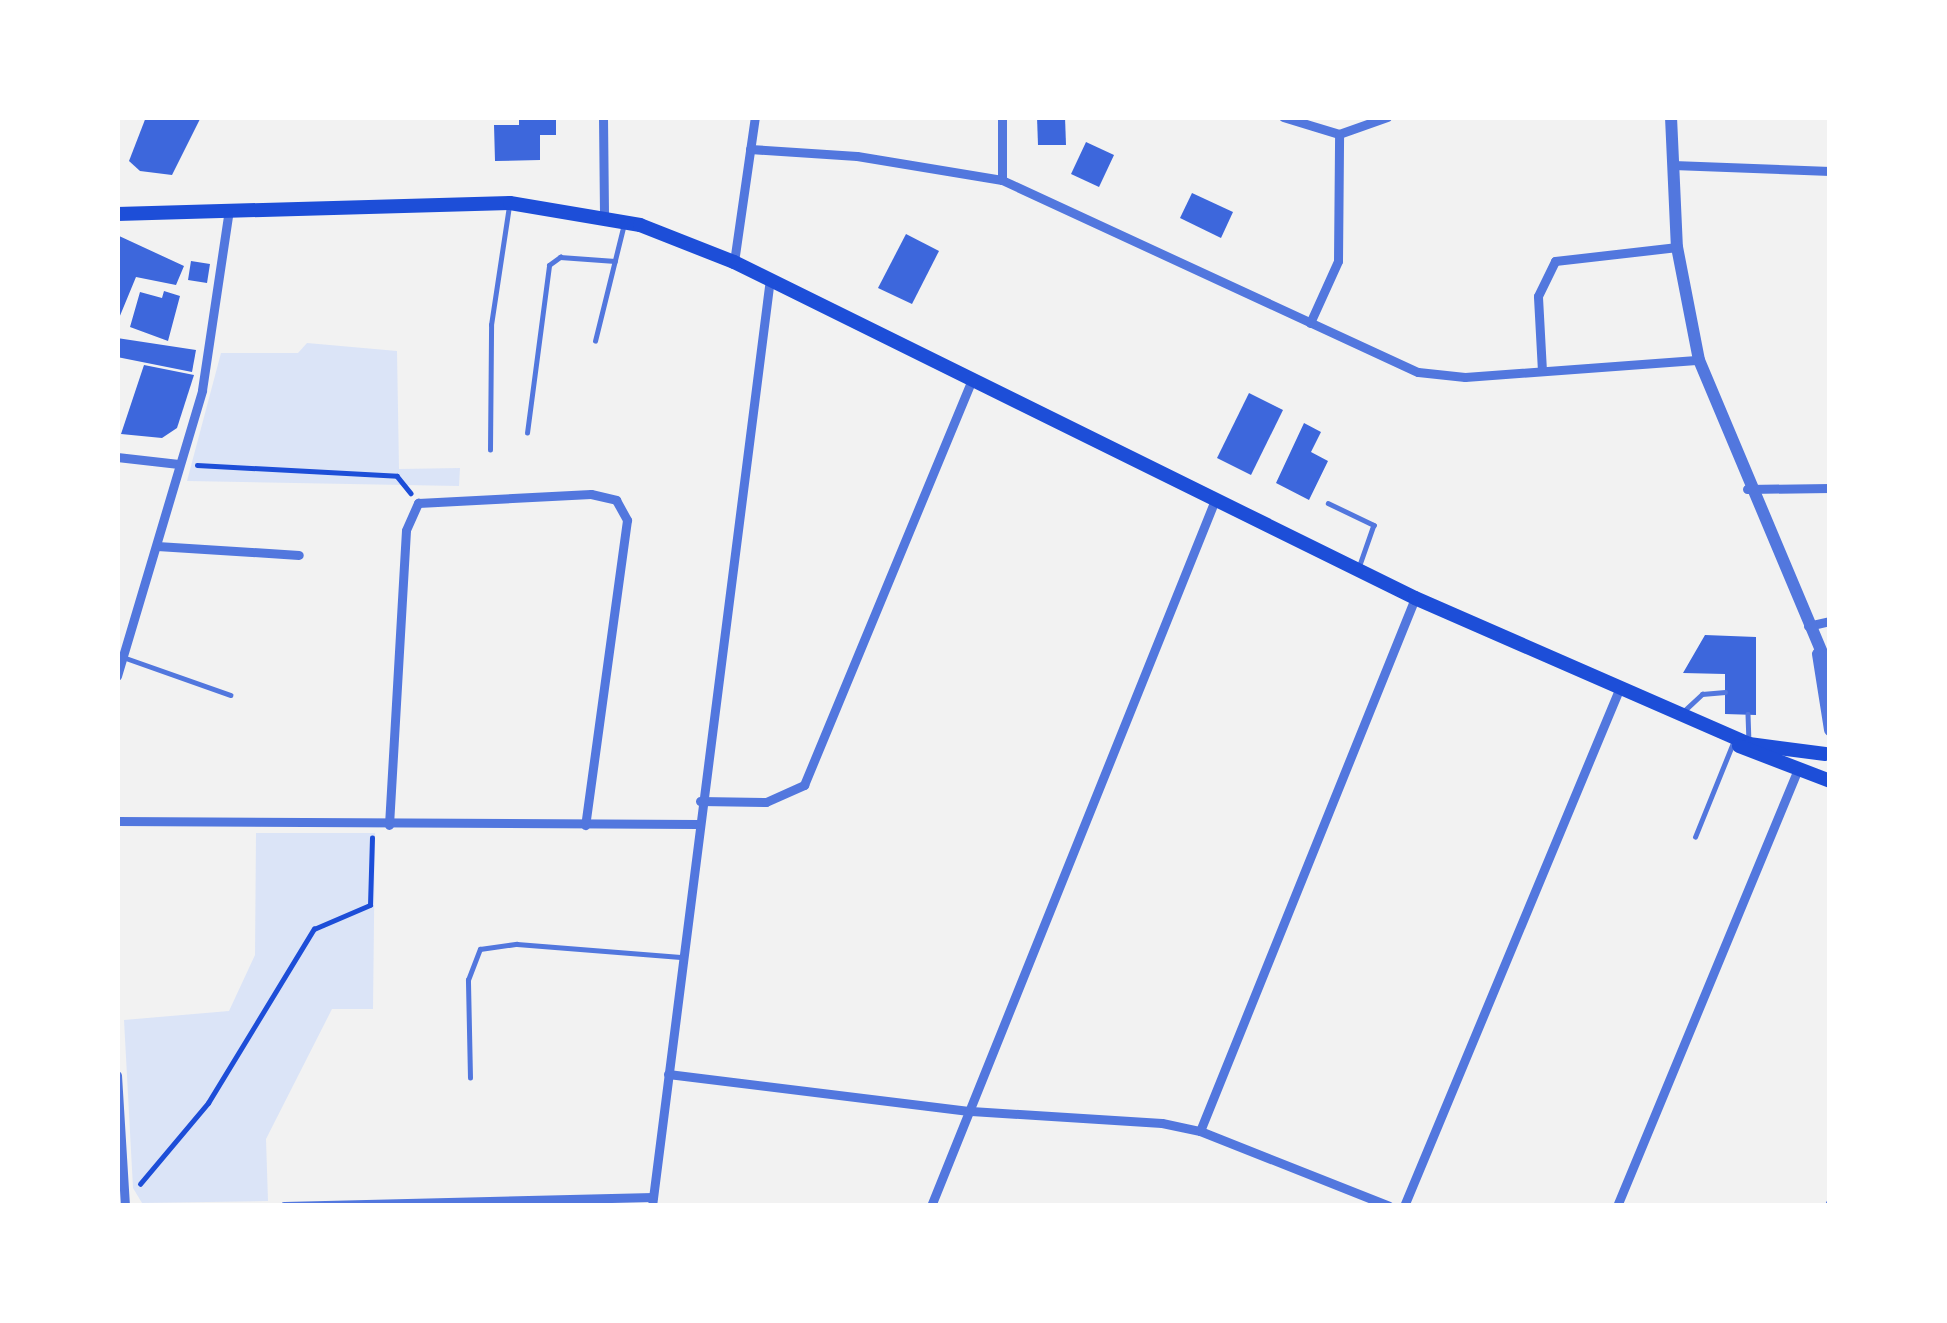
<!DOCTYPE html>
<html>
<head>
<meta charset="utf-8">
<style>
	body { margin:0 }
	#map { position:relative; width:1947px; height:1323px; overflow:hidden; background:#f2f2f2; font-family:"Archivo Narrow",sans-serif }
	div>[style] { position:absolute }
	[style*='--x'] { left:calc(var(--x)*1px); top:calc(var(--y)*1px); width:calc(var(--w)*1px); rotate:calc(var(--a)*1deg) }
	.green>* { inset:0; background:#dbe4f7 }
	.building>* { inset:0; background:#3d67dc }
	.path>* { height:4.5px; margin:-2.25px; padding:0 2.25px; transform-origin:2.25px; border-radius:2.25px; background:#1d4ed8 }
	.service>* { height:4.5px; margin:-2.25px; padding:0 2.25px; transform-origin:2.25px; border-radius:2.25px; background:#5277de }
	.minor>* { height:9px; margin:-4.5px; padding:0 4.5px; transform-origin:4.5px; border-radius:4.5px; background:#5277de }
	.tertiary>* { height:12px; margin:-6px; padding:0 6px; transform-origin:6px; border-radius:6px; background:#5277de }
	.secondary>* { height:14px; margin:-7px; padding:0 7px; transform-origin:7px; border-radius:7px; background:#1d4ed8 }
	span { translate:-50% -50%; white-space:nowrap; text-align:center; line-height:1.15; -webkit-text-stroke:12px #fff; paint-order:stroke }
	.frame { position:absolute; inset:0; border:120px solid #fff; pointer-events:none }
</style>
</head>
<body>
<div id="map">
	<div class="green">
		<i style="clip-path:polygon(307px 343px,397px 351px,399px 469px,460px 468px,459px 486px,187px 481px,221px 353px,298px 353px)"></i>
		<i style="clip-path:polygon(256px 833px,375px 833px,373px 1009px,332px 1009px,266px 1139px,268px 1201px,142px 1203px,133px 1188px,124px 1020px,229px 1011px,255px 955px)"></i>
	</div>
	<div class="building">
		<i style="clip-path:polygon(146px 117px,201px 117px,172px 175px,140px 171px,129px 161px)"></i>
		<i style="clip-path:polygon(519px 117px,556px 117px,556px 135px,540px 135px,540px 160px,495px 161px,494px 125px,519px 125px)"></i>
		<i style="clip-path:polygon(1037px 117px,1065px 117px,1066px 145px,1038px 145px)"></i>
		<i style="clip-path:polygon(1086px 142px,1114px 155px,1099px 187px,1071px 174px)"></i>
		<i style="clip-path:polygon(1192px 193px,1233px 212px,1221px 238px,1180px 218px)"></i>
		<i style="clip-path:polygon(906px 234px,939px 251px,912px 304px,878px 288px)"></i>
		<i style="clip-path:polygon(117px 235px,184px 266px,176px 285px,136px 277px,117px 323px)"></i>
		<i style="clip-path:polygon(191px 261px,210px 264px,207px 283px,188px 280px)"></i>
		<i style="clip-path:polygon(164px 291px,180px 296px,168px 341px,130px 327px,140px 292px,162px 298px)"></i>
		<i style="clip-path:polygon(117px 338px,196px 350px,192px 372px,117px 357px)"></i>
		<i style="clip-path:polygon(144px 365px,194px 375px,177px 428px,162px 438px,121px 434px)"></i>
		<i style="clip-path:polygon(1249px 393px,1283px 410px,1251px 475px,1217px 458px)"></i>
		<i style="clip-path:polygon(1304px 423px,1321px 432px,1311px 452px,1328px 461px,1309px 500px,1276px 483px)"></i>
		<i style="clip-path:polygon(1705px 635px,1756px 637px,1756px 715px,1725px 714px,1725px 674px,1683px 673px)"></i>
	</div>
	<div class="path">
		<i style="--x:197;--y:465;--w:200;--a:3.1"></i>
		<i style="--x:397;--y:476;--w:22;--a:51"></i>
		<i style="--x:140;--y:1184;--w:106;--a:-50"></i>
		<i style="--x:208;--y:1103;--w:204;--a:-58.7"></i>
		<i style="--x:314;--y:929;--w:61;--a:-23.2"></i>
		<i style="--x:370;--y:905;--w:67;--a:-88.3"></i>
	</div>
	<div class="service">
		<i style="--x:595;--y:341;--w:121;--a:-76.1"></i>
		<i style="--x:527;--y:433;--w:169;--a:-82.5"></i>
		<i style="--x:549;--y:265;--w:14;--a:-36"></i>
		<i style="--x:560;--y:257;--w:55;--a:4.2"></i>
		<i style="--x:490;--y:450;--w:125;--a:-89.5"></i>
		<i style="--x:491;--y:325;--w:120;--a:-81.4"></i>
		<i style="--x:1328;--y:503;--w:51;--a:25.6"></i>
		<i style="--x:1374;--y:525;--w:42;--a:109.3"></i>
		<i style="--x:123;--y:657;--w:114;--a:19.4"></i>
		<i style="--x:1684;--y:711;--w:25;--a:-43"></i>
		<i style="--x:1702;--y:694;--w:23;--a:-5"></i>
		<i style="--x:1748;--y:714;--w:24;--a:88"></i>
		<i style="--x:1695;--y:837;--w:101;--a:-68"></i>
		<i style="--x:470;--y:1078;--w:98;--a:-91.2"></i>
		<i style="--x:468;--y:980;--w:33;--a:-69"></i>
		<i style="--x:480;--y:949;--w:37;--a:-8"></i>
		<i style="--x:517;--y:944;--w:167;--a:4.5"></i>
	</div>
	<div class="minor">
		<i style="--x:603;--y:117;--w:98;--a:89.4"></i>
		<i style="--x:1002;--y:117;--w:63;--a:90"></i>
		<i style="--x:1283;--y:117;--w:59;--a:16.9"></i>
		<i style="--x:1339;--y:134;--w:51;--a:-19.5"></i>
		<i style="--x:750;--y:149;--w:107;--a:3.7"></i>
		<i style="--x:857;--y:156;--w:147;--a:9.4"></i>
		<i style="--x:1002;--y:180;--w:458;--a:24.8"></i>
		<i style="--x:1418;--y:372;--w:47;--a:6.1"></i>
		<i style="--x:1465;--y:377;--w:235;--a:-4.2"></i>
		<i style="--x:1673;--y:165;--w:157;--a:2.2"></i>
		<i style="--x:734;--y:262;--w:147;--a:-81.8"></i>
		<i style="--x:1310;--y:323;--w:68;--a:-65.7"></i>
		<i style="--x:1338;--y:261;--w:127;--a:-89.5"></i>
		<i style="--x:1542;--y:371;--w:75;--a:-93.1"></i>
		<i style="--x:1538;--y:296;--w:39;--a:-64"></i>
		<i style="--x:1555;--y:261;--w:123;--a:-6.5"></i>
		<i style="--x:117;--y:457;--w:62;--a:6.4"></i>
		<i style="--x:1747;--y:489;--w:83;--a:-0.7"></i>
		<i style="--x:157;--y:546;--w:142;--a:3.6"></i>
		<i style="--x:1808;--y:626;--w:23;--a:-13"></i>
		<i style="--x:117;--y:676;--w:298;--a:-73.4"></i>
		<i style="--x:202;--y:390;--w:182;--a:-81.5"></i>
		<i style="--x:700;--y:801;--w:66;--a:0.9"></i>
		<i style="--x:766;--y:802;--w:42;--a:-24.1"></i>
		<i style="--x:804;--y:785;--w:439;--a:-67.5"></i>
		<i style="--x:117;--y:821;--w:581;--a:0.3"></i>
		<i style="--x:389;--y:825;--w:295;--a:-86.7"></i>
		<i style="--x:406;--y:530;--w:30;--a:-66"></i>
		<i style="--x:418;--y:503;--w:173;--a:-3"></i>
		<i style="--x:591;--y:494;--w:26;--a:13"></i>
		<i style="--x:616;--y:500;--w:23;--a:61"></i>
		<i style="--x:627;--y:520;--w:308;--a:97.8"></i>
		<i style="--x:668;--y:1074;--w:305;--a:7"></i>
		<i style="--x:971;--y:1111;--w:191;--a:3.6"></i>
		<i style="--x:1162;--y:1123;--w:39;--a:12"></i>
		<i style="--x:1200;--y:1131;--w:203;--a:21.6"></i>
		<i style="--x:117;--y:1075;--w:131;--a:86.5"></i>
		<i style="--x:1200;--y:1131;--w:575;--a:-68.03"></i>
		<i style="--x:284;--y:1206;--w:369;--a:-1.4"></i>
		<i style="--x:652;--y:1206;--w:934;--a:-82.75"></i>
		<i style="--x:931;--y:1206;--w:761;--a:-68.09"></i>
		<i style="--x:1404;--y:1206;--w:562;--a:-67.4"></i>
		<i style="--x:1617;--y:1206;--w:468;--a:-67.5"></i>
		<i style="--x:1829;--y:1206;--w:3;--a:-72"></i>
	</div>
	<div class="tertiary">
		<i style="--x:1671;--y:117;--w:130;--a:87.4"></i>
		<i style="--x:1677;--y:247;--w:115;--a:79"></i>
		<i style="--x:1699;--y:360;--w:337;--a:67.2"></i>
		<i style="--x:1818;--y:654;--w:77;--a:81"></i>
	</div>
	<div class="secondary">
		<i style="--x:117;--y:214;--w:393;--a:-1.6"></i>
		<i style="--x:510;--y:203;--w:132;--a:9.6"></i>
		<i style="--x:640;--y:225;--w:101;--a:21.5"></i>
		<i style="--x:734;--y:262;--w:759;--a:26.26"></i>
		<i style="--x:1415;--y:598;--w:365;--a:23.6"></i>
		<i style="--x:1749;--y:744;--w:77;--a:7.5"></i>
		<i style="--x:1739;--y:746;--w:97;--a:21"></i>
	</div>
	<div class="frame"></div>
</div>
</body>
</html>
